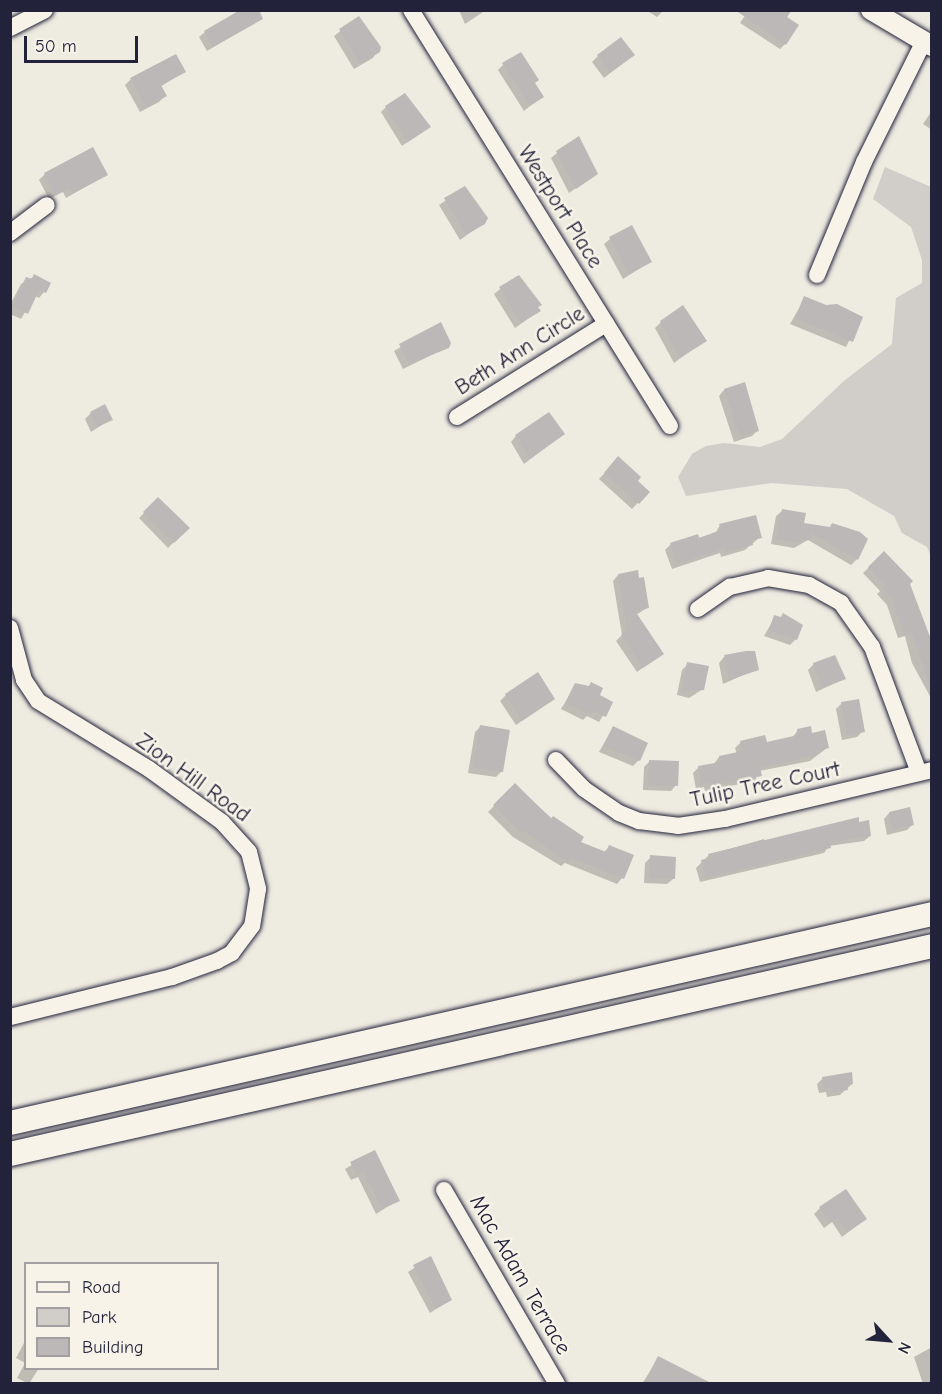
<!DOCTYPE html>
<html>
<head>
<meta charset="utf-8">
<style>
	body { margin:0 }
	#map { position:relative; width:942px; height:1394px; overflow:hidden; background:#eeebe1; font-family:"Comic Neue",sans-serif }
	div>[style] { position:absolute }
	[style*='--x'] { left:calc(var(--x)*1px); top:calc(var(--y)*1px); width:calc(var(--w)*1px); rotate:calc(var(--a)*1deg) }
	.green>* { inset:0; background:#d1cdc9 }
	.shadow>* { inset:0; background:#0003 }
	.building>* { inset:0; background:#bbb8b7 }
	.roads { filter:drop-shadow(0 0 2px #22223b) drop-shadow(0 0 2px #22223b) }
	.minor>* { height:16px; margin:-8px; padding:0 8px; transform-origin:8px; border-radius:8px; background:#f7f3e8 }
	.major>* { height:20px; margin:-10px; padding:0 10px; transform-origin:10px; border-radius:10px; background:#f7f3e8 }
	.highway>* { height:24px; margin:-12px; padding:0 12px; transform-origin:12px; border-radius:12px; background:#f7f3e8 }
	span { translate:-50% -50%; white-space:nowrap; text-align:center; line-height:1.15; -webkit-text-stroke:5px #f7f3e8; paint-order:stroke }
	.street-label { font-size:22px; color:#22223b }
	.frame { position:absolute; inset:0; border:12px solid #22223b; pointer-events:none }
	.legend { position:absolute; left:24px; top:1262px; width:195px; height:108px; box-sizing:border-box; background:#f7f3e8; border:2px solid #a29fa3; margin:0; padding:8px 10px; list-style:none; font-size:18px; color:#22223b }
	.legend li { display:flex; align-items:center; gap:12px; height:30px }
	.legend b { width:30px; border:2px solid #a29fa3 }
	.north { position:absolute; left:858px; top:1310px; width:60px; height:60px; -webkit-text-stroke:4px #f7f3e8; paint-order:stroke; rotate:116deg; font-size:16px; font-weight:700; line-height:24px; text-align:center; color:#22223b }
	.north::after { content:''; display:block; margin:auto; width:21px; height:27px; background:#22223b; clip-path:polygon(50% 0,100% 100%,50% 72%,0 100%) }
	.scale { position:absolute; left:24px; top:36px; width:114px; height:27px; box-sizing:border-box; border:3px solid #22223b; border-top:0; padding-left:8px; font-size:18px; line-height:21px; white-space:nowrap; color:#22223b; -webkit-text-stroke:4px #f7f3e8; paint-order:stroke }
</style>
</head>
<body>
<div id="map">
	<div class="green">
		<i style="clip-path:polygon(885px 167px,931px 187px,931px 557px,927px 547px,902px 533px,894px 516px,847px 489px,771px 483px,686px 496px,678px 477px,692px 454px,706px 446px,724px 443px,760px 447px,782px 439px,845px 380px,892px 344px,896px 298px,922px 283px,922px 260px,911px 227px,873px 199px)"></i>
	</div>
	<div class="shadow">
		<i style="clip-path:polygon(459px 10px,486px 10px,465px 24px)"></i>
		<i style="clip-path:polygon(646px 10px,664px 10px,657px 17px)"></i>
		<i style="clip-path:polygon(749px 10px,785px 18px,785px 44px,780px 49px,740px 23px)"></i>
		<i style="clip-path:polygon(358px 18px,379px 47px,373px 58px,354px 69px,334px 36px)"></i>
		<i style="clip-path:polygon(261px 19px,207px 51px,199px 37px,205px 32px)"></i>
		<i style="clip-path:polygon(633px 55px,604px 78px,592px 62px,598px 56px)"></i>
		<i style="clip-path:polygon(503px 65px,534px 84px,542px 96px,524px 111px,498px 70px)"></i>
		<i style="clip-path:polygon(184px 72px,160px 87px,165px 96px,159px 102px,140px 112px,125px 85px,131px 79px)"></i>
		<i style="clip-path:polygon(386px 107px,429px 127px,402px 146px,381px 112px)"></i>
		<i style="clip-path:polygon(931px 112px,932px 112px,932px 130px,923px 124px)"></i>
		<i style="clip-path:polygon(557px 153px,596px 174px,569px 193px,551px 158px)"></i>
		<i style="clip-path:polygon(45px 174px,106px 175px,66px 198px,63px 192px,49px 199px,39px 180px)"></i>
		<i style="clip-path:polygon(464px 188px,483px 223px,460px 240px,439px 205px)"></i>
		<i style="clip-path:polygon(610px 239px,650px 262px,623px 279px,604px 244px)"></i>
		<i style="clip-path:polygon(35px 276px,44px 292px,39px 298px,35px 296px,21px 319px,10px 314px,10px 305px,21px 284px)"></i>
		<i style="clip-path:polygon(500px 289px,537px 308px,539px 311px,515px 328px,494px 294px)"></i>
		<i style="clip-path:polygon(805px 298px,861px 318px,846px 347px,790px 324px)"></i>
		<i style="clip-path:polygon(661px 322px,705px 340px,674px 363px,655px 328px)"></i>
		<i style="clip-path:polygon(440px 324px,448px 347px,403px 369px,394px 351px)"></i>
		<i style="clip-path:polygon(724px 390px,758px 430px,752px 436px,734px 442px,719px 396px)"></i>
		<i style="clip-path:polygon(91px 413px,111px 419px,91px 432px,85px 419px)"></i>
		<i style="clip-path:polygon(563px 434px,524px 464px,511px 442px,516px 436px)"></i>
		<i style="clip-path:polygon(613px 464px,648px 492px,632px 509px,599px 479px)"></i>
		<i style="clip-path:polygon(158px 499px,188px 528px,168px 548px,139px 518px)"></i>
		<i style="clip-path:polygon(782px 511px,802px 524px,857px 559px,851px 565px,808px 540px,794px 548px,771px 544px,776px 516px)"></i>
		<i style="clip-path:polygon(720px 525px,760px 537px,745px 550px,721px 557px,720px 553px,672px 569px,665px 550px,671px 544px,715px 534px)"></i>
		<i style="clip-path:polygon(884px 553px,908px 584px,932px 646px,932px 700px,912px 663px,905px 636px,898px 638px,887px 605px,877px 594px,880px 591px,863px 573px)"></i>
		<i style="clip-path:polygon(618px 575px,647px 608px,636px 615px,662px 654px,637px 672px,616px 641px,622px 635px,613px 581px)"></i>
		<i style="clip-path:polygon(775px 617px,796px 639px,790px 645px,764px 636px)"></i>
		<i style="clip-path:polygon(754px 653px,757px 669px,723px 684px,719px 663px,724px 657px)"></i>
		<i style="clip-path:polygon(688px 664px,703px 689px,689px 698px,677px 695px,682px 670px)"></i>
		<i style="clip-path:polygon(814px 664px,844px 679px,816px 692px,808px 670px)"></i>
		<i style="clip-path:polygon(576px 685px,611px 703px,599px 722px,587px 716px,583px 720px,561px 709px)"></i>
		<i style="clip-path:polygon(506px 695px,553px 699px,516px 725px,500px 701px)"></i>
		<i style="clip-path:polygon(842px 703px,863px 731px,857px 737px,842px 740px,836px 709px)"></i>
		<i style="clip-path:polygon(480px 727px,502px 771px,496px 777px,468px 773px,475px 732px)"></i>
		<i style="clip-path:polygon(613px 728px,639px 760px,633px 766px,599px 752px)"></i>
		<i style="clip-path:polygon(798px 730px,811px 734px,827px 748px,810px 761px,759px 771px,755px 781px,705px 791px,704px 787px,696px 789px,693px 773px,699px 767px,714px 764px,719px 757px,737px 754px,735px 748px,741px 742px,766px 744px,792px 738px)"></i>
		<i style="clip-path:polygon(650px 761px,676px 785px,671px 791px,643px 790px,644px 767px)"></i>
		<i style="clip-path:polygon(515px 785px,579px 843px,603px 853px,610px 846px,622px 878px,617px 884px,565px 863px,561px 866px,513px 837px,488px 812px)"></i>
		<i style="clip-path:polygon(889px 813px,913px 824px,907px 830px,887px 835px,884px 819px)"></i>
		<i style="clip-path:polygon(858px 823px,870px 836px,864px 841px,829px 846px,824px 853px,700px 882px,696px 868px,709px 855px,764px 839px,765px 843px)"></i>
		<i style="clip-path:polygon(651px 857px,673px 879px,667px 884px,644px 883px,645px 863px)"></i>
		<i style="clip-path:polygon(823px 1078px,852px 1084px,840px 1095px,827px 1097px,826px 1092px,819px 1093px,817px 1084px)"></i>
		<i style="clip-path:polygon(374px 1152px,398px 1200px,376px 1214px,358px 1177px,351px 1180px,345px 1169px)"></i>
		<i style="clip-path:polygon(820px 1208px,865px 1219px,842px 1237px,832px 1222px,824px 1228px,814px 1214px)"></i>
		<i style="clip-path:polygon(430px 1258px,450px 1300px,430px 1313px,408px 1272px)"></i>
		<i style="clip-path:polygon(26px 1339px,26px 1368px,39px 1368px,29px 1384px,17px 1378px,25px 1363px,16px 1358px)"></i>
		<i style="clip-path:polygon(932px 1347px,932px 1384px,923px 1384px,914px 1357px)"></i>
		<i style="clip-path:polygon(659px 1357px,696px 1377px,692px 1384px,642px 1384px)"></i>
	</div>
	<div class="building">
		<i style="clip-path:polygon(240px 10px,259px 10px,263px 19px,213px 47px,204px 31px)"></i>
		<i style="clip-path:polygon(735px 10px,792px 10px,787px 17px,799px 25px,786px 45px)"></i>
		<i style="clip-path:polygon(359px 16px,381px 47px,380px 52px,360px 64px,339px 29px)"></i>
		<i style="clip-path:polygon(621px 37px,635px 55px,610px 73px,597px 55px)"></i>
		<i style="clip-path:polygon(521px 52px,539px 80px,535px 83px,544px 97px,530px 106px,502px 63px)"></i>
		<i style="clip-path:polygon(176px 54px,186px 72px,161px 85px,167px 96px,146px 107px,130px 78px)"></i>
		<i style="clip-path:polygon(405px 93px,431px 127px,408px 142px,385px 106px)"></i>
		<i style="clip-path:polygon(579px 136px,598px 174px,576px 189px,556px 151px)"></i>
		<i style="clip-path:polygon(93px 147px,108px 175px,72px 194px,69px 188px,55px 195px,44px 173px)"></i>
		<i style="clip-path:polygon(465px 186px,488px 218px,485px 224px,466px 235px,444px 198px)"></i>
		<i style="clip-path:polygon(632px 225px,652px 262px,629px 274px,609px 237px)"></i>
		<i style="clip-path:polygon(34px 274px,51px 283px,46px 293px,39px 290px,28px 314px,12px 306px,26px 277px,32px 279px)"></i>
		<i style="clip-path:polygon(519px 275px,542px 305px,538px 307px,541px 311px,521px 323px,499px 287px)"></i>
		<i style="clip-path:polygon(804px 296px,826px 305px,837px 304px,863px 317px,853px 342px,795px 318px)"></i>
		<i style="clip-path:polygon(683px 305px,707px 341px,680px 358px,660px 321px)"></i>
		<i style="clip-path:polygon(441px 322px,451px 343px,449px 348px,409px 364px,399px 344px)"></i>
		<i style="clip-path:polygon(745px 382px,759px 431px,740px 437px,724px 389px)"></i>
		<i style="clip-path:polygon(105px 404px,113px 420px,97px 427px,90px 412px)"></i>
		<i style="clip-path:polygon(549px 412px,565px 434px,530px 459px,515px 435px)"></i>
		<i style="clip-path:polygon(618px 456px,641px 477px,638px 481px,650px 492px,639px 504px,604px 473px)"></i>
		<i style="clip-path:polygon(158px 497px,190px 528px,174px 543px,143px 512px)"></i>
		<i style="clip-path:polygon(782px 509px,806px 513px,804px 523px,830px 527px,832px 523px,860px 532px,868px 539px,858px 560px,811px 533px,810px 540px,802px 539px,801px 543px,776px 539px)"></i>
		<i style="clip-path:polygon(756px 515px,762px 538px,752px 540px,753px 545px,726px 552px,725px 548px,677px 564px,670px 543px,698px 534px,699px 538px,721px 530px,719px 524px)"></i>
		<i style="clip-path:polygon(884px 551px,913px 581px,910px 584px,932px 642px,932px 692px,911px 631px,904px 634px,892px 599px,882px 588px,885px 585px,868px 567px)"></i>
		<i style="clip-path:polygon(638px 570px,639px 578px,644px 577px,649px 608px,635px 611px,664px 654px,643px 668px,621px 635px,627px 630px,618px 574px)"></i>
		<i style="clip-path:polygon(783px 613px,803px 625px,797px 640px,769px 630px,774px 615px,781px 617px)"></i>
		<i style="clip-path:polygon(746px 651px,755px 651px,759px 670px,729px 680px,724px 655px)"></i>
		<i style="clip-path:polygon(835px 655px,846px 679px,822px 688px,813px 663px)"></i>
		<i style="clip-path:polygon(687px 662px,709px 666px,704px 690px,682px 691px)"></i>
		<i style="clip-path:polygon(538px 672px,555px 699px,522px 721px,505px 694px)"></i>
		<i style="clip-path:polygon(591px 682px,603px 688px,600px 695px,613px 702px,606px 717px,592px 711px,590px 715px,565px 703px,575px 683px,589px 686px)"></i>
		<i style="clip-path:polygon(859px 699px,865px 732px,847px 735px,841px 702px)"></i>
		<i style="clip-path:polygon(480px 725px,510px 730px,503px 772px,473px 767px)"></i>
		<i style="clip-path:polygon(613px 726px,648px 743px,640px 761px,603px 746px)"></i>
		<i style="clip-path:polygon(811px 726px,812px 733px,825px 730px,829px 748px,817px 751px,817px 755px,760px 767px,762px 776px,711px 786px,710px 782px,701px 784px,698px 766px,720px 762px,719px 756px,743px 751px,740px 741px,765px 735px,767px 742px,798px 735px,797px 729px)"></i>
		<i style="clip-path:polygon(649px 760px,679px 761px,678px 786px,648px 785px)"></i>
		<i style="clip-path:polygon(515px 783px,551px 819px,553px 816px,584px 837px,581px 842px,606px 852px,609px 845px,634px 855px,624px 879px,571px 858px,568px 862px,522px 830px,520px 832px,493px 805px)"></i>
		<i style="clip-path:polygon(910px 807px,914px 825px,893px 830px,889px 812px)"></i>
		<i style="clip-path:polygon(859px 817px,859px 822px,869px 820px,871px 836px,830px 842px,831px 848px,705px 878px,701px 860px,709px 858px,708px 854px)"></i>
		<i style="clip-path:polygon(650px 855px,676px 857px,675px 879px,649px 878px)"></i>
		<i style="clip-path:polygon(852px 1072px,853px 1084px,847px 1085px,848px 1090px,833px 1092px,832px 1087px,824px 1088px,822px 1077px)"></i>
		<i style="clip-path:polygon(375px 1150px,400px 1201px,382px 1209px,364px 1172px,357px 1175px,350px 1162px)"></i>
		<i style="clip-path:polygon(846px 1189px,867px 1219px,848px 1232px,838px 1218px,830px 1223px,819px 1207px)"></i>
		<i style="clip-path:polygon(431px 1256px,452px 1300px,436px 1309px,413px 1265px)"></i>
		<i style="clip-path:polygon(658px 1356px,711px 1383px,644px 1383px)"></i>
	</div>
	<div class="roads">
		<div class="minor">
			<i style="--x:411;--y:10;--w:490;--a:58.1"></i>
			<i style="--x:10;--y:28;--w:39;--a:-27"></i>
			<i style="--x:10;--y:233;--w:46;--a:-37.1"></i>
			<i style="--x:817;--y:275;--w:122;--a:-67.4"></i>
			<i style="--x:864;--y:162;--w:135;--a:-63.6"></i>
			<i style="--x:457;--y:417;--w:176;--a:-32"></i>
			<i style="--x:698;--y:609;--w:39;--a:-35"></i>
			<i style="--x:730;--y:587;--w:39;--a:-13"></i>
			<i style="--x:768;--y:578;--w:42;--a:9.7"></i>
			<i style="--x:809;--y:585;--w:37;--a:29"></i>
			<i style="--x:841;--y:603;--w:54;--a:54.8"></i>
			<i style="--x:872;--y:647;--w:134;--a:69.5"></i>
			<i style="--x:10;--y:628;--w:54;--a:74.9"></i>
			<i style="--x:24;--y:680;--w:25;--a:56"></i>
			<i style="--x:38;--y:701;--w:130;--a:31.5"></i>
			<i style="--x:149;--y:769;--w:90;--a:36"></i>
			<i style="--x:222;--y:822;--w:40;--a:48"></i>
			<i style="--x:249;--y:852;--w:38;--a:76"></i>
			<i style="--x:258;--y:889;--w:37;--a:99"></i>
			<i style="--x:252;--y:926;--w:34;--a:127"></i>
			<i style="--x:232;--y:953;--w:17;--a:152"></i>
			<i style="--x:217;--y:961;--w:48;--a:160.4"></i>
			<i style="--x:172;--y:977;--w:167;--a:166.1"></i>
			<i style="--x:556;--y:760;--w:40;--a:46"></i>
			<i style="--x:584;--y:789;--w:42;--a:34.4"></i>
			<i style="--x:619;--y:813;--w:22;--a:22"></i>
			<i style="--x:639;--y:821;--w:39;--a:7"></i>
			<i style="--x:678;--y:826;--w:48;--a:-8.5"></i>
			<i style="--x:725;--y:819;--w:213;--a:-13.3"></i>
			<i style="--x:444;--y:1190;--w:225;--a:59.8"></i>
		</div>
		<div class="major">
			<i style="--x:871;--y:10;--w:71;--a:30.5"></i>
		</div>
		<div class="highway">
			<i style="--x:10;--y:1123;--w:945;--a:-12.77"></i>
			<i style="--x:10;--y:1154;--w:945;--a:-12.71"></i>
		</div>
	</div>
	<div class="street-label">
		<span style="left:560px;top:207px;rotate:58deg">Westport Place</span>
		<span style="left:520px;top:351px;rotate:-32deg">Beth Ann Circle</span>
		<span style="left:193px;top:778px;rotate:36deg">Zion Hill Road</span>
		<span style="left:765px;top:785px;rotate:-12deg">Tulip Tree Court</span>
		<span style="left:520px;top:1275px;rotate:60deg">Mac Adam Terrace</span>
	</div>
	<div class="frame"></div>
	<ul class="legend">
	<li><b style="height:8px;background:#f7f3e8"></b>Road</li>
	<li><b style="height:16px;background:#d1cdc9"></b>Park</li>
	<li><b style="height:16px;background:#bbb8b7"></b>Building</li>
	</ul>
	<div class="north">N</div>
	<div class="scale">50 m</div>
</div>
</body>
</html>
